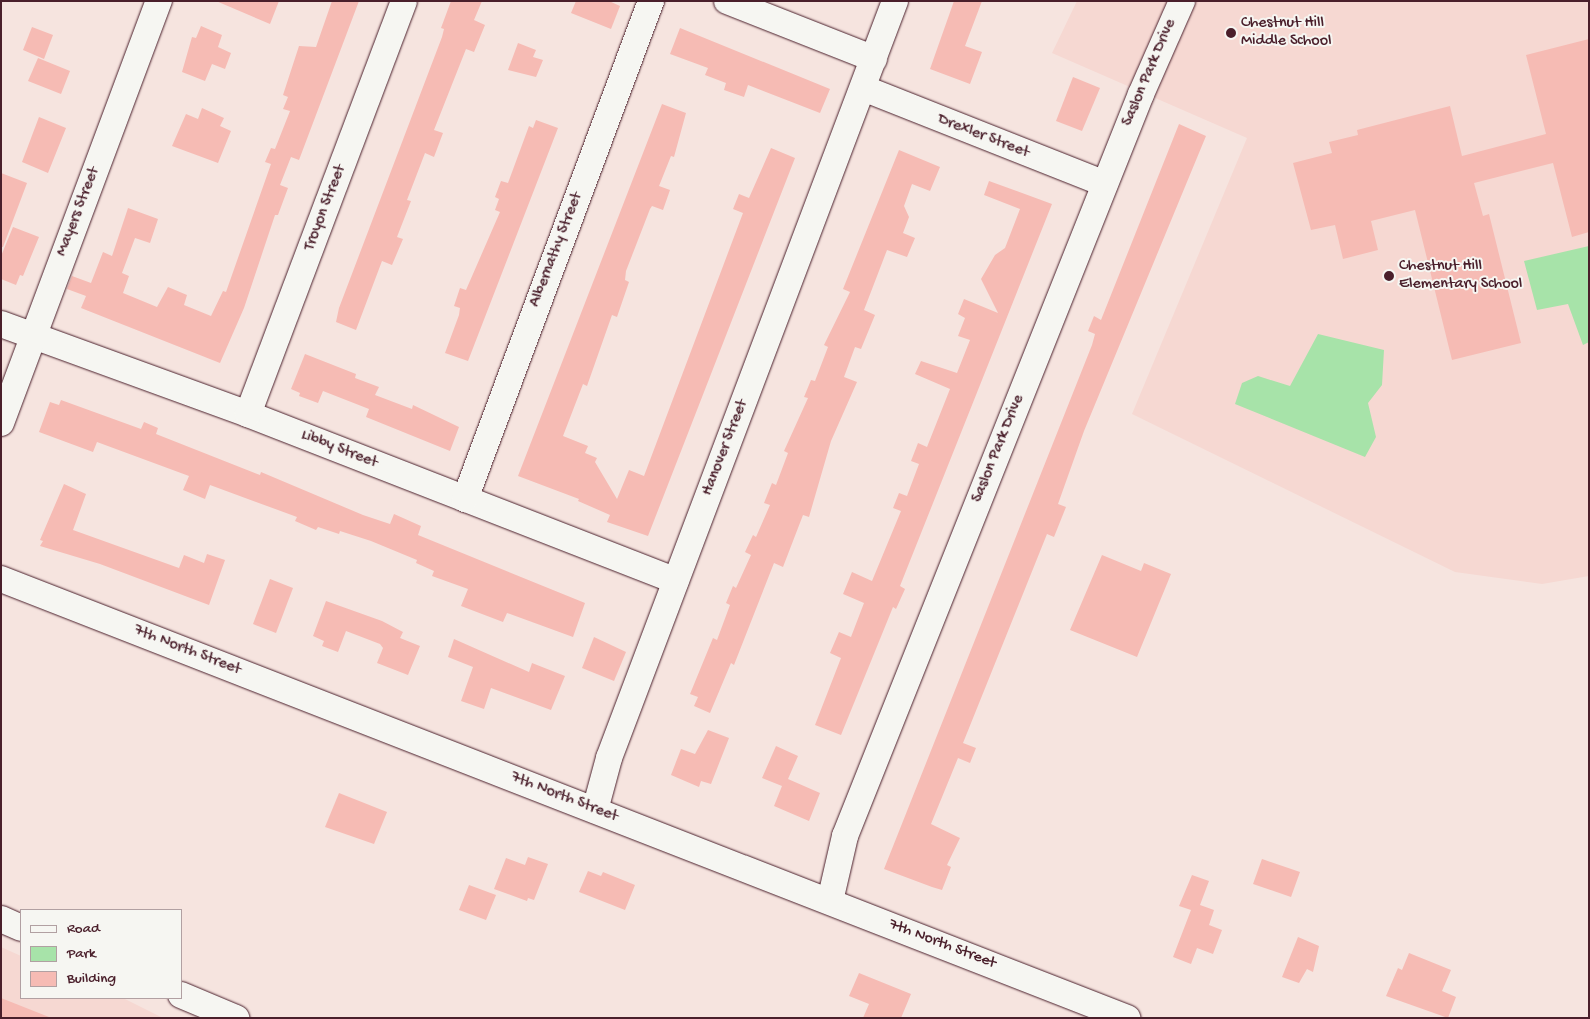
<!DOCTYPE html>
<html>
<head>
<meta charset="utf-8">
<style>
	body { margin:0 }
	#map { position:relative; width:1590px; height:1019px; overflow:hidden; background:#f6e4df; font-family:"Gochi Hand",sans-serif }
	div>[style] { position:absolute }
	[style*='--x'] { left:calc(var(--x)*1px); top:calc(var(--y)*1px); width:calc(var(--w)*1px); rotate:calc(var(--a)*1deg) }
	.built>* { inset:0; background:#f6d8d2 }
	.green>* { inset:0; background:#a7e3a9 }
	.building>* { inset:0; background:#f6bbb4 }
	.roads { filter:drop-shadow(0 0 1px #4a1f2b) drop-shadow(0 0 1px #4a1f2b) }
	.minor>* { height:26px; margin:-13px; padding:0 13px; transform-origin:13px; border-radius:13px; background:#f6f6f2 }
	.dots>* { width:14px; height:14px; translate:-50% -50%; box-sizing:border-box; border:2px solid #f6f6f2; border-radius:50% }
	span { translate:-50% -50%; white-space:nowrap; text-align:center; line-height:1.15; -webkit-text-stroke:4px #f6f6f2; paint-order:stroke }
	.poi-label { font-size:16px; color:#4a1f2b }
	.left { translate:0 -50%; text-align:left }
	.street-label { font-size:16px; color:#4a1f2b }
	.frame { position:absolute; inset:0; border:2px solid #4a1f2b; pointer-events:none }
	.legend { position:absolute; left:20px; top:909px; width:162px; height:90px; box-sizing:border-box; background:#f6f6f2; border:1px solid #b1a0a2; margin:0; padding:6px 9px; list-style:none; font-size:15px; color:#4a1f2b }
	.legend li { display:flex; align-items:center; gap:10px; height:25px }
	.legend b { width:25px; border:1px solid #b1a0a2 }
</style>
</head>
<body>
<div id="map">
	<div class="built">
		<i style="clip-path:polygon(1077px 1px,1589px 1px,1589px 576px,1542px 584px,1455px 572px,1132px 414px,1247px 138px,1052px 53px)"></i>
		<i style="clip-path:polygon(1px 947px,21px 956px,21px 998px,123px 998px,163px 1018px,1px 1018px)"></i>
	</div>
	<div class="green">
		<i style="clip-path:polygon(1589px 246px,1589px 342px,1583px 345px,1568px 304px,1537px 310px,1524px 261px)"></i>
		<i style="clip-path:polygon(1318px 334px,1384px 350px,1382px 385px,1368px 403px,1376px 437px,1365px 457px,1235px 404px,1242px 383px,1258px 376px,1290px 386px)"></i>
	</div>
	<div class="building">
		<i style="clip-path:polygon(216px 1px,279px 1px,270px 24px)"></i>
		<i style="clip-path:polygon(332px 1px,359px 1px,299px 160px,291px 157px,280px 185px,288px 188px,278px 215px,275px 215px,244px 308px,220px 363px,81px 308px,86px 296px,67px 289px,72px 276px,91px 283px,103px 252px,112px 256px,128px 208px,158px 219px,150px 243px,135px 238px,122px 273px,129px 276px,123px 293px,157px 307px,168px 287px,187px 295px,184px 305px,211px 316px,223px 291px,226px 292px,271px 164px,265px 162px,271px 148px,275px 149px,290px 111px,283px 109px,288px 97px,283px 95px,299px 46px,316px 47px)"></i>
		<i style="clip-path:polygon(451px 1px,482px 1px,474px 20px,485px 25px,474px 52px,466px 49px,434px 130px,443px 133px,434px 157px,425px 153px,407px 200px,411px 201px,397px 237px,403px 239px,392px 265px,382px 261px,356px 330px,336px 322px,339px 308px,442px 37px,444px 29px,441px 28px)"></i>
		<i style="clip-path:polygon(576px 1px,609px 1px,620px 6px,611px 29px,571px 13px)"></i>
		<i style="clip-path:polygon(954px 1px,982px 1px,965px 46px,982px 52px,970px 84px,930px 69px)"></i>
		<i style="clip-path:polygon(201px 26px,222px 35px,218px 47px,231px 53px,225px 69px,212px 64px,205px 81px,182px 72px,192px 37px,196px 38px)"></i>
		<i style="clip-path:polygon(32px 27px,53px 35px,44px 59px,23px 50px)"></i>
		<i style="clip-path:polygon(680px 28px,830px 89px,820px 113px,748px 85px,744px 97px,724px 90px,726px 83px,705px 75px,708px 68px,670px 54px)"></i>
		<i style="clip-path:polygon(1589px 39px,1589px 232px,1572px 237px,1553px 163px,1474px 183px,1483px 216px,1489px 214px,1521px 343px,1452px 360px,1415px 210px,1371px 221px,1378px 250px,1343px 259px,1335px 225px,1311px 230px,1293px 163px,1332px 153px,1329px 142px,1358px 135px,1357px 130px,1450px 106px,1462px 156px,1546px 134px,1526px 55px)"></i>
		<i style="clip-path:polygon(518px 43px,536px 50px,533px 57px,543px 60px,536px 77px,508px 70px)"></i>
		<i style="clip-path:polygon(38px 58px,70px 71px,61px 94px,28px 81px)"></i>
		<i style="clip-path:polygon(1073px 77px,1100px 88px,1082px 131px,1056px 121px)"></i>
		<i style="clip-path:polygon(662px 104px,686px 113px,674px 157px,671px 156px,659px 186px,670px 190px,663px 210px,652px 206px,650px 209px,626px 271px,625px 280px,629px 282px,617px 317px,612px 315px,587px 386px,583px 384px,563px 436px,588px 446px,585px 453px,597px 458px,595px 462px,617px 499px,629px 470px,644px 476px,743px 213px,733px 209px,739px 194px,749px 198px,771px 148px,795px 158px,648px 536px,607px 522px,610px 515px,578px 501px,579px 499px,518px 476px)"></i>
		<i style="clip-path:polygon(202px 108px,224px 118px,220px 126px,231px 131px,218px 163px,172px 146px,186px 114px,198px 119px)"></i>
		<i style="clip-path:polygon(39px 117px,66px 128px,48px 173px,22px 162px)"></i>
		<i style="clip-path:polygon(536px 120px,558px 128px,468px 361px,445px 353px,459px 315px,460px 308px,454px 306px,460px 288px,466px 290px,500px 212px,495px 210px,499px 199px,495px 197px,501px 181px,508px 183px,529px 126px,533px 128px)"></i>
		<i style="clip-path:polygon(1179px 124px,1206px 136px,1084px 431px,1058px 504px,1066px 507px,1054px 537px,1047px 534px,963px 743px,976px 748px,970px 763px,958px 758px,931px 824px,960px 838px,947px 865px,951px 867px,942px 890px,932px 887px,884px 869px,1092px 345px,1095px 334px,1088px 331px,1094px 316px,1101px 320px)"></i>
		<i style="clip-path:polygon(899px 150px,940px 167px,930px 191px,912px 184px,904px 206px,909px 217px,903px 233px,915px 238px,907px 257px,887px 250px,864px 310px,875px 315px,861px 349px,855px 347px,844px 377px,857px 382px,831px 441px,809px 517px,803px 515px,783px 567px,774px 563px,734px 665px,731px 663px,710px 713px,694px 706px,698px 697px,690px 694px,713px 638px,717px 640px,730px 605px,726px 603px,733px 586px,736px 588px,751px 555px,745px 552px,753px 535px,756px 537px,770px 505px,764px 503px,772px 483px,776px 485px,788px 453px,784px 451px,808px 398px,804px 397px,811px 380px,815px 381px,828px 347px,824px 345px,850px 292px,843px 289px)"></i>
		<i style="clip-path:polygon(1px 173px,27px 183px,3px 247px,1px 247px)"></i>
		<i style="clip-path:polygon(989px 181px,1052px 204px,900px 586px,905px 589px,896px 609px,893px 607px,841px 735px,815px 725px,841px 658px,830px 653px,839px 632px,851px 637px,864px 603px,843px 594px,852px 572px,872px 581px,901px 511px,893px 508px,899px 493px,907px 496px,919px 464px,911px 461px,918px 443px,927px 447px,950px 389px,915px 374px,921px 361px,957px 373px,970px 340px,958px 336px,965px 318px,958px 314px,964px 299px,998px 313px,981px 279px,995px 255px,1005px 248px,1020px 209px,984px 195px)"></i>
		<i style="clip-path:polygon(13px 227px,39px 237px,23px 276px,20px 275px,16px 285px,1px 279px,1px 256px)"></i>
		<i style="clip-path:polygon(305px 354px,356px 374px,355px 378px,379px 387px,375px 395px,412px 409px,413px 405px,459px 427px,450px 451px,366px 417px,369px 409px,323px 391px,318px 403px,299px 396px,300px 393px,291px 389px)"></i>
		<i style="clip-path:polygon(61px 400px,141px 429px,144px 422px,158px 428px,156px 434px,260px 475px,261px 472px,363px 515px,390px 524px,394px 514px,421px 526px,418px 535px,585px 603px,573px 637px,507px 613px,503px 622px,461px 606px,468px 589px,432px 576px,434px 571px,416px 563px,417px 560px,371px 541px,340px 531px,339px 534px,318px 527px,316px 530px,295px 521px,297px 517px,210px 485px,205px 499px,183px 490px,189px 476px,97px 442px,93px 452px,39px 432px,50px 402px,59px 405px)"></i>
		<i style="clip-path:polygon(64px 484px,86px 494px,73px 530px,179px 568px,184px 555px,204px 563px,207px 554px,225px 560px,209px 605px,100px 564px,40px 546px,43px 541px,40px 540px)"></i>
		<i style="clip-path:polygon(1102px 555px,1141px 571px,1144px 563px,1171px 574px,1137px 657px,1070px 630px)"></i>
		<i style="clip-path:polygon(270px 579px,293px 588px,276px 633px,253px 624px)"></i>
		<i style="clip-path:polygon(326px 601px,382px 621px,403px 632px,400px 638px,420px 646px,408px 675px,377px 663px,383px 648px,380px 644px,346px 631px,338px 652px,322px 646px,324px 641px,313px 636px)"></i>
		<i style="clip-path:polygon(594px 637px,626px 652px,614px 681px,582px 668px)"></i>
		<i style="clip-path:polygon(454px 639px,529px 672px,532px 663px,565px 676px,551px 710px,491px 688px,484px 709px,461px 701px,473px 667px,448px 657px)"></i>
		<i style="clip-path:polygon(708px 730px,729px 738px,711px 784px,701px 781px,699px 787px,671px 775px,681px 749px,695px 754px)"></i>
		<i style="clip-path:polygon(776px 746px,798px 756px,788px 779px,820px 793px,809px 821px,774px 806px,782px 786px,762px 778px)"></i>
		<i style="clip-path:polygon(339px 793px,387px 812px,374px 844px,325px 827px)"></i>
		<i style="clip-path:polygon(528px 857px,548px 864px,534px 900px,528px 898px,527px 901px,494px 889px,506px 858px,525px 865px)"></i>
		<i style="clip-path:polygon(1262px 859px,1300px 872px,1291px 897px,1253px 884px)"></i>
		<i style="clip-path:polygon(588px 871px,601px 876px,603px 872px,635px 885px,625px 910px,579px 892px)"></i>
		<i style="clip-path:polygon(1192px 875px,1209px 881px,1200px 905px,1214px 910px,1209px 925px,1222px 930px,1213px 954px,1197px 948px,1191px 964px,1173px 957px,1191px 910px,1179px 906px)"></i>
		<i style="clip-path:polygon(469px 885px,496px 895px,486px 920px,459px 910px)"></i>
		<i style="clip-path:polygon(1298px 937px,1319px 946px,1313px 972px,1307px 969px,1299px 983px,1282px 977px)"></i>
		<i style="clip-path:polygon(1409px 953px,1451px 970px,1442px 991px,1456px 997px,1448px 1018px,1386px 996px,1398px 968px,1402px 970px)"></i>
		<i style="clip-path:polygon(859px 973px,911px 994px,901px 1018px,863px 1018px,869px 1004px,849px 996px)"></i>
		<i style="clip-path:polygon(1px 998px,49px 1017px,48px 1018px,1px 1018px)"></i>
	</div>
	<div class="roads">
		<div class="minor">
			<i style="--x:727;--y:1;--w:158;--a:21.5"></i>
			<i style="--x:863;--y:88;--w:260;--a:21.6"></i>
			<i style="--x:1;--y:324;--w:263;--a:20"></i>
			<i style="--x:248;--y:414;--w:459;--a:21.3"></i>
			<i style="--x:248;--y:414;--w:441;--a:-69.3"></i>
			<i style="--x:1;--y:423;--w:451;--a:-69.5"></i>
			<i style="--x:465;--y:499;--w:532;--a:-69.52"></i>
			<i style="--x:1;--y:579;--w:1209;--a:21.3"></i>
			<i style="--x:595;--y:810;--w:54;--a:-74.9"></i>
			<i style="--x:609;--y:758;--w:809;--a:-69.3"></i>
			<i style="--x:830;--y:901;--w:67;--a:-77"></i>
			<i style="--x:845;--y:836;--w:799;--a:-68.25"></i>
			<i style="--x:1141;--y:94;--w:102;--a:-66.2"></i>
			<i style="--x:1;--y:919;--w:22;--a:24"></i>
			<i style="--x:181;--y:995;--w:60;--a:22.7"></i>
		</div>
	</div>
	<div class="dots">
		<i style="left:1231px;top:33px;background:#4a1f2b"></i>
		<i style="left:1389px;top:276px;background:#4a1f2b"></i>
	</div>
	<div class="poi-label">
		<span class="left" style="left:1241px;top:33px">Chestnut Hill<br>Middle School</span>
		<span class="left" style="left:1399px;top:276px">Chestnut Hill<br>Elementary School</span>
	</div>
	<div class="street-label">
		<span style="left:1150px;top:73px;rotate:-67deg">Saslon Park Drive</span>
		<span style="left:983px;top:137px;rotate:21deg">Drexler Street</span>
		<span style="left:326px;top:208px;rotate:-69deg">Troyon Street</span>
		<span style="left:79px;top:212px;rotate:-69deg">Mayers Street</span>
		<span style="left:557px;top:250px;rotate:-69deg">Albernathy Street</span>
		<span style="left:726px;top:448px;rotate:-69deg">Hanover Street</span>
		<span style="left:999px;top:449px;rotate:-68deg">Saslon Park Drive</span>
		<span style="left:339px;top:450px;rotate:21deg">Libby Street</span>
		<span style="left:187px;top:651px;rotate:21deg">7th North Street</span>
		<span style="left:564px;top:798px;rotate:21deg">7th North Street</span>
		<span style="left:942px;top:945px;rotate:21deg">7th North Street</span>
	</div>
	<div class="frame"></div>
	<ul class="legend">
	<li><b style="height:6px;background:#f6f6f2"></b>Road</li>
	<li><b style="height:14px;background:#a7e3a9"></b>Park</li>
	<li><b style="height:14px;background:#f6bbb4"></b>Building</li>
	</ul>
</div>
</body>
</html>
